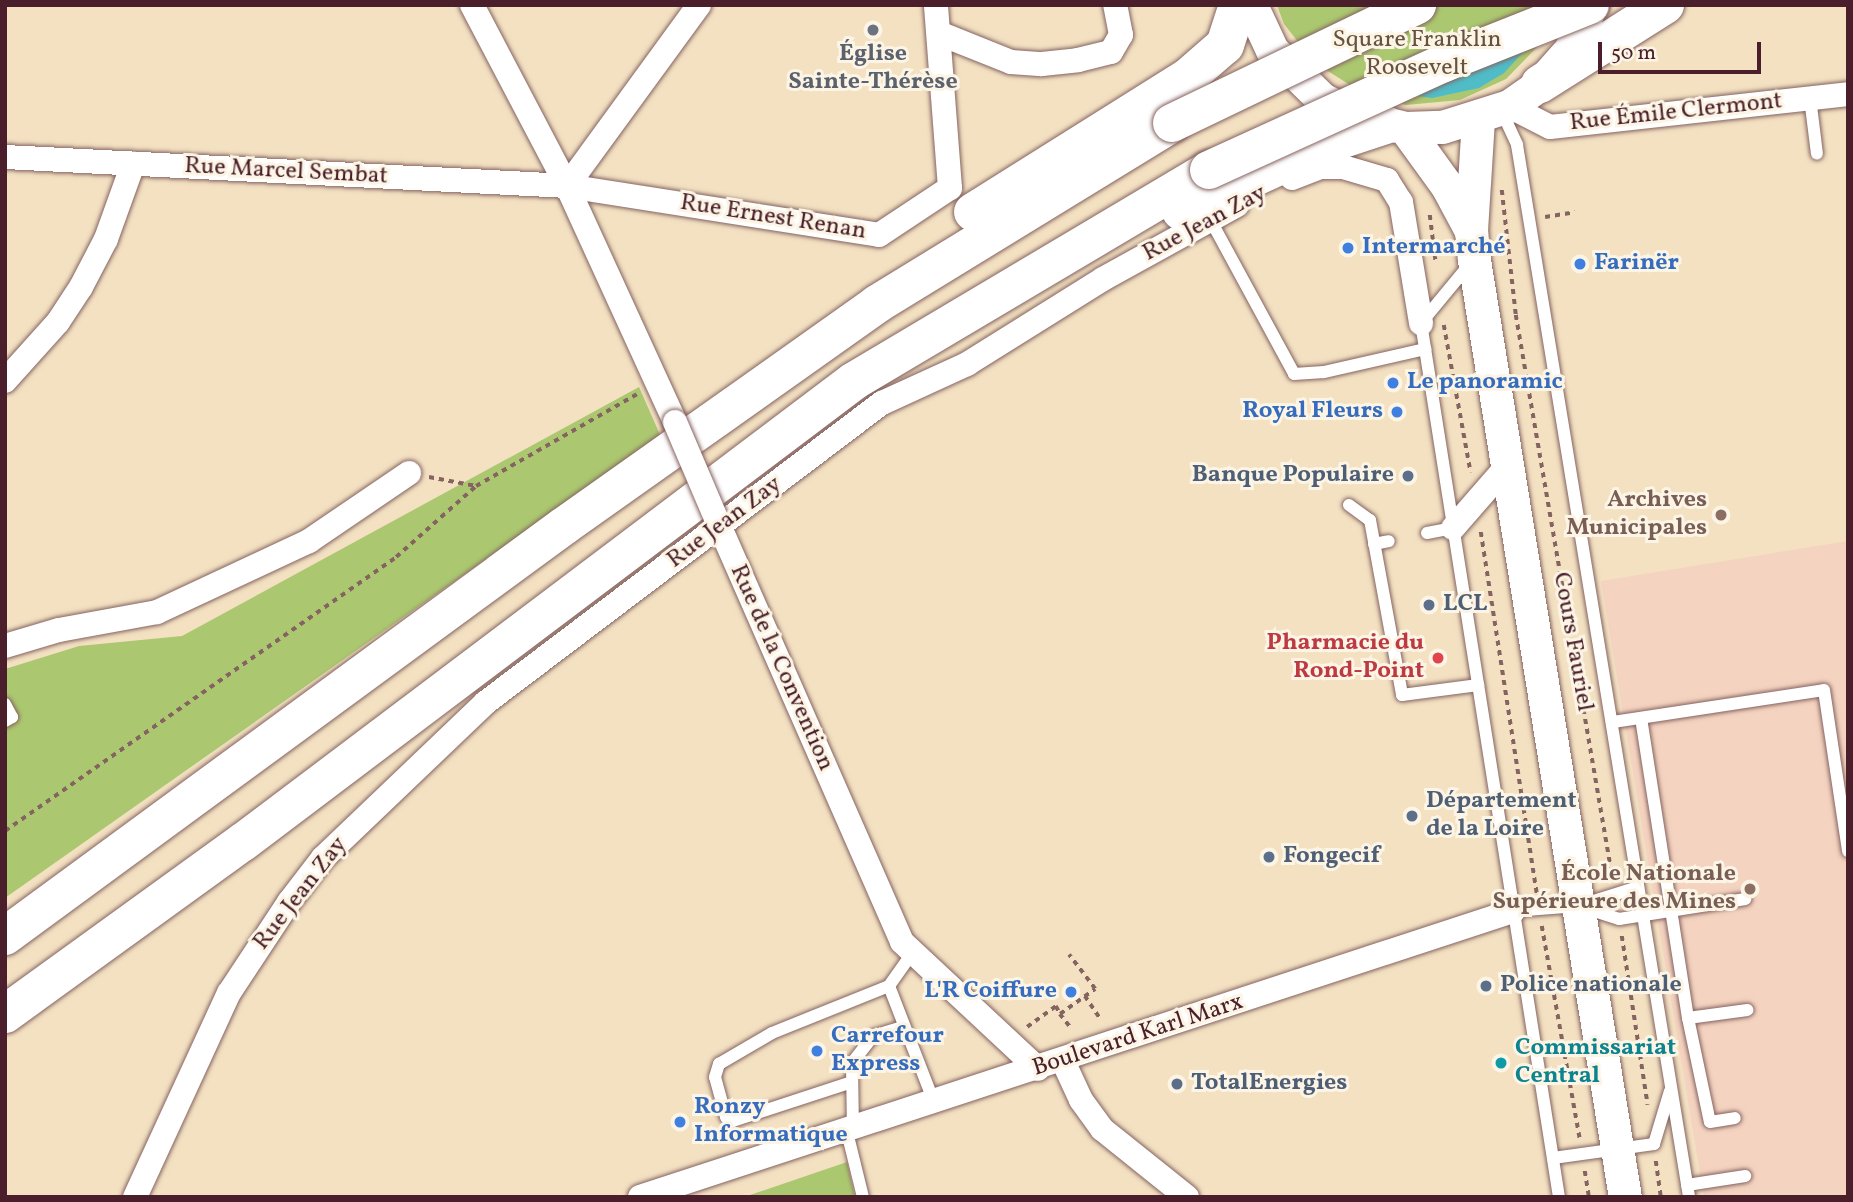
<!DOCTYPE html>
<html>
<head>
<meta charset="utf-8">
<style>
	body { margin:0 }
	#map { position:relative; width:1853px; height:1202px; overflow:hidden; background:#f3e1c2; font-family:Vollkorn,serif }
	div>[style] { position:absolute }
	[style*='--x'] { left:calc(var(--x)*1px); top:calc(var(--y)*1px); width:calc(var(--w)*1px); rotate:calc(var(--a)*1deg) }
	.built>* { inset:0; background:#f4d3c0 }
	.green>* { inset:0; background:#abc870 }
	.water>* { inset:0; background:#4fbcc7 }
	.path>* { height:3.5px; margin-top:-1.75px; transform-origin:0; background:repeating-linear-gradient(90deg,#856360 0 5px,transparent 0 10px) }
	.roads { filter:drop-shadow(0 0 2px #856360) drop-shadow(0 0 2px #856360) }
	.service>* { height:12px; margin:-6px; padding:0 6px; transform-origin:6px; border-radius:6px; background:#fff }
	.minor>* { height:24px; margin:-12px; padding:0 12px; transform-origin:12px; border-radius:12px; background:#fff }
	.secondary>* { height:33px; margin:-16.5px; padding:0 16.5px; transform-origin:16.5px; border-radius:16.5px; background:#fff }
	.trunk>* { height:38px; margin:-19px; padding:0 19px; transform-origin:19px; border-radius:19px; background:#fff }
	.bridges { filter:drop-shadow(0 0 2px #856360) drop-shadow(0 0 2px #856360) }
	.minor-bridge>* { height:24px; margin:-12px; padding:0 12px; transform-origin:12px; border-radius:12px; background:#fff }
	.trunk-bridge>* { height:38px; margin:-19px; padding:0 19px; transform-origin:19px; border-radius:19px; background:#fff }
	.dots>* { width:19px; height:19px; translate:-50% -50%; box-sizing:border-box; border:4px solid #fcf5e5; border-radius:50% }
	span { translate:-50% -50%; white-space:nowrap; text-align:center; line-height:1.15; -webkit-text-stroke:6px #fcf5e5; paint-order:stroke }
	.park-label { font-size:24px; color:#675240 }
	.worship-label { font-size:24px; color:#5b616d; font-weight:700 }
	.street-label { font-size:24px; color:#4a1f2b }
	.shop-label { font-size:24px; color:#366cbe; font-weight:700 }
	.left { translate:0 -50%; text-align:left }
	.right { translate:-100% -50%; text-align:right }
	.service-label { font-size:24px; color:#4e5e75; font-weight:700 }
	.education-label { font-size:24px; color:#785e54; font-weight:700 }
	.health-label { font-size:24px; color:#be3a42; font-weight:700 }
	.culture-label { font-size:24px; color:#0d838f; font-weight:700 }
	.frame { position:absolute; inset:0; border:7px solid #4a1f2b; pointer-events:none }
	.scale { position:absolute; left:1598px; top:42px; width:163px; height:32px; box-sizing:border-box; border:4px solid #4a1f2b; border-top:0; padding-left:9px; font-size:21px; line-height:24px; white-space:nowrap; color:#4a1f2b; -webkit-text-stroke:5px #fcf5e5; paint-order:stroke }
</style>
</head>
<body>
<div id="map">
	<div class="built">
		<i style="clip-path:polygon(1848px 541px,1848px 1197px,1704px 1197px,1601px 581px)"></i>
	</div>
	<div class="green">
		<i style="clip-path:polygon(1277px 5px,1557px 5px,1542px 42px,1506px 79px,1460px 100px,1406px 105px,1356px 89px,1314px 62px,1284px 24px)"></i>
		<i style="clip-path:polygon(639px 387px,665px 446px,506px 545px,5px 898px,5px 669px,79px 646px,182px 636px)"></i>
		<i style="clip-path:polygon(847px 1162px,855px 1197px,744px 1197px)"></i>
	</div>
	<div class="water">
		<i style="clip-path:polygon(1539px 35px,1504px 73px,1479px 88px,1432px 98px,1397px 93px)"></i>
	</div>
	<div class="path">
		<i style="--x:1502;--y:190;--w:126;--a:83.6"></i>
		<i style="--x:1516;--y:315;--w:573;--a:80.26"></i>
		<i style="--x:1430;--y:215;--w:48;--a:82.9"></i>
		<i style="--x:1545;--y:217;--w:30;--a:-9"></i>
		<i style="--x:1444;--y:325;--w:150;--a:79.7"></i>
		<i style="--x:429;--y:477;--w:48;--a:10.8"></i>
		<i style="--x:476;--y:486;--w:185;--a:-29.7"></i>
		<i style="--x:1481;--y:532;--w:367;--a:81.2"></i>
		<i style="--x:5;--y:831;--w:477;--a:-35"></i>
		<i style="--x:396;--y:557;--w:107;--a:-41.6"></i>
		<i style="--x:1542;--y:926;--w:216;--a:79.9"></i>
		<i style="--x:1622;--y:936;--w:171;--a:81.3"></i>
		<i style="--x:1085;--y:996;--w:27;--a:56"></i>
		<i style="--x:1060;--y:1014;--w:18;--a:52"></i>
		<i style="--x:1027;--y:1027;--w:36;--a:-36"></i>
		<i style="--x:1056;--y:1006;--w:9;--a:63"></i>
		<i style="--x:1060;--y:1014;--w:43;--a:-35.5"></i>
		<i style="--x:1095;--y:989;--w:43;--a:-127.4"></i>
		<i style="--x:1656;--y:1161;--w:36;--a:82"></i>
		<i style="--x:1585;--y:1171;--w:26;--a:81"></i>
	</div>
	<div class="roads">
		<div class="service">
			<i style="--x:1810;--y:98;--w:56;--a:82.9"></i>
			<i style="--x:1501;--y:110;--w:38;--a:65"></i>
			<i style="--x:1517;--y:145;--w:1066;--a:80.71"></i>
			<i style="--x:1210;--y:219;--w:176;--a:61.5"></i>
			<i style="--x:1294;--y:374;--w:30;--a:-4"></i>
			<i style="--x:1324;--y:372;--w:104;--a:-12.8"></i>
			<i style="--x:1469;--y:265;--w:75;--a:129.6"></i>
			<i style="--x:1421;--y:323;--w:885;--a:81.03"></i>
			<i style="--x:1349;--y:505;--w:26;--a:36"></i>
			<i style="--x:1370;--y:520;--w:178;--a:79.6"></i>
			<i style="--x:1402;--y:695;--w:77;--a:-7.5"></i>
			<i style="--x:1427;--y:533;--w:26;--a:-11"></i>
			<i style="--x:1374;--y:544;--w:15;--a:-11"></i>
			<i style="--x:5;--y:704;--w:15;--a:62"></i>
			<i style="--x:12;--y:717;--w:8;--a:150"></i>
			<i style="--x:1641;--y:718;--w:304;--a:81.1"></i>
			<i style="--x:1688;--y:1018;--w:60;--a:-7.7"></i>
			<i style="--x:1613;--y:722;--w:213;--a:-8.6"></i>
			<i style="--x:1824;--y:690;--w:163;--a:81.5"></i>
			<i style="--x:1582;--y:907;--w:39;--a:18"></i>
			<i style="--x:1619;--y:919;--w:128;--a:-9"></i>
			<i style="--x:1513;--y:911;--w:65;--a:-4.4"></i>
			<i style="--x:1578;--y:906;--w:63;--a:-17.6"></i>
			<i style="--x:913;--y:952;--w:42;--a:125.2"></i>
			<i style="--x:889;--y:986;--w:124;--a:68.8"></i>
			<i style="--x:1688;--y:1018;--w:106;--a:78.1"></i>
			<i style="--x:1710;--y:1122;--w:25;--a:-9"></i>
			<i style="--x:852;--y:1082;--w:125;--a:161.9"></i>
			<i style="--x:733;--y:1121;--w:8;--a:-150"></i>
			<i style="--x:726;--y:1117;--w:41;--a:-105.4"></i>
			<i style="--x:715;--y:1077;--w:14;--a:-73"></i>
			<i style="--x:719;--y:1064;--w:61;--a:-30.3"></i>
			<i style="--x:772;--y:1033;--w:126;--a:-21.9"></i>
			<i style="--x:853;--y:1130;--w:67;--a:-90.9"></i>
			<i style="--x:852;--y:1063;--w:34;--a:-52"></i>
			<i style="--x:873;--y:1036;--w:31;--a:-17"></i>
			<i style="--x:847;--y:1132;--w:67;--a:76.2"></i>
			<i style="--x:1553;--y:1158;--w:102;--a:-7.9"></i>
			<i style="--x:1654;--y:1144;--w:55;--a:-73.2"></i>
			<i style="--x:1687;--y:1185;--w:59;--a:-8.8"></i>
		</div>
		<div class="minor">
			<i style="--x:472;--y:5;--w:204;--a:62.3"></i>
			<i style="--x:567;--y:186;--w:260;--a:65.4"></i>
			<i style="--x:941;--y:34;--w:75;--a:21.8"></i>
			<i style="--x:1011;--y:62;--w:31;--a:4"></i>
			<i style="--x:1042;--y:64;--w:36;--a:-6"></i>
			<i style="--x:1078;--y:60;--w:34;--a:-14"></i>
			<i style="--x:1111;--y:52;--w:20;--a:-60"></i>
			<i style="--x:1121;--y:35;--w:31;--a:-101"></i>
			<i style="--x:1509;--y:106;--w:46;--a:27.1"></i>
			<i style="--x:1550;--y:127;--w:300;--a:-6.3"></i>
			<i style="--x:5;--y:157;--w:563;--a:2.95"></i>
			<i style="--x:567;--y:186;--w:316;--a:8.9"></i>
			<i style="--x:879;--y:235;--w:85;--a:-33.5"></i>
			<i style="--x:950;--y:188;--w:184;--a:-94.4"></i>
			<i style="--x:1292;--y:178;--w:31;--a:-21"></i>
			<i style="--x:1321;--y:167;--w:22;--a:0"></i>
			<i style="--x:1343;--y:167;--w:46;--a:16.5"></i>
			<i style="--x:1387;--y:180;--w:26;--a:58"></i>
			<i style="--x:1401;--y:202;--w:123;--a:80.6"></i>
			<i style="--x:567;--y:186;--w:224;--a:-53.9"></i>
			<i style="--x:5;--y:381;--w:79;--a:-48.1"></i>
			<i style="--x:58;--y:322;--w:42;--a:-56.7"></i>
			<i style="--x:81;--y:287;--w:54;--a:-62.5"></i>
			<i style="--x:106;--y:239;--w:80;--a:-70.2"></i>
			<i style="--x:716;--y:518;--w:463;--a:66.3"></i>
			<i style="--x:902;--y:942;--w:186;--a:43"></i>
			<i style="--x:1453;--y:528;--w:84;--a:-48.9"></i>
			<i style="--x:5;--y:646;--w:56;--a:-16.5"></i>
			<i style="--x:59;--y:630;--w:100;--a:-10.4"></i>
			<i style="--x:157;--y:612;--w:168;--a:-25"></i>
			<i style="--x:309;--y:541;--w:121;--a:-34.2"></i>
			<i style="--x:1063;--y:1061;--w:43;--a:65.2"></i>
			<i style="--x:1081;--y:1100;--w:36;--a:54"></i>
			<i style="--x:1102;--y:1129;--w:109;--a:38.7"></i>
			<i style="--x:135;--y:1197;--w:225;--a:-65.3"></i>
			<i style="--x:229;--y:993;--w:109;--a:-56.6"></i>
			<i style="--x:289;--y:902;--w:56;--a:-52.3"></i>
			<i style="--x:323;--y:858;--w:224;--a:-43.7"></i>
			<i style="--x:485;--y:703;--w:498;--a:-37.1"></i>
			<i style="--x:882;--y:403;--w:94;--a:-24.6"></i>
			<i style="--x:967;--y:364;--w:160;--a:-32"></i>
			<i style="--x:1103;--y:279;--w:153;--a:-28.9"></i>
			<i style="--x:640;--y:1197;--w:919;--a:-18.14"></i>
		</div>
		<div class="secondary">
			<i style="--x:1251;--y:5;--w:50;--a:65"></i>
			<i style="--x:1272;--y:50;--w:70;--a:44.4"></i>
			<i style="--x:1322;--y:99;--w:35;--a:27"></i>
			<i style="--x:1353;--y:115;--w:54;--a:14"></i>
			<i style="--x:1405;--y:128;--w:37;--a:-2"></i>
			<i style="--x:1442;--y:127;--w:70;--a:-17.4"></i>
			<i style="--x:1509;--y:106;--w:38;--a:-35"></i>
			<i style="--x:1540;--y:84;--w:45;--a:-48.6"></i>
			<i style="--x:1570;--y:50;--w:50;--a:-65"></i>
			<i style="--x:1478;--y:119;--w:112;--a:93.6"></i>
			<i style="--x:1471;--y:231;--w:29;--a:84"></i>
			<i style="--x:1474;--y:260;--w:949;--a:80.85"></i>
			<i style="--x:1405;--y:128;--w:72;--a:54.1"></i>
			<i style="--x:1447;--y:186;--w:51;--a:61.9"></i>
		</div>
		<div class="trunk">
			<i style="--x:1540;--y:84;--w:148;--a:-32.3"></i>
			<i style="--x:1181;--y:211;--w:158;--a:-24.6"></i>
			<i style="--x:1325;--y:145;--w:64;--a:-18.2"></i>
			<i style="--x:973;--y:212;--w:252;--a:-32.1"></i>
			<i style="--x:1187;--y:78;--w:50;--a:-41"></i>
			<i style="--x:1225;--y:45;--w:42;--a:-72"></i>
			<i style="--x:5;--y:936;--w:693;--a:-36.26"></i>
			<i style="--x:564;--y:526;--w:384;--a:-35.3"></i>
			<i style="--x:877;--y:304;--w:346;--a:-31.5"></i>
			<i style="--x:5;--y:1014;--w:294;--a:-35.9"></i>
			<i style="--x:243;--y:842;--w:765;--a:-37.03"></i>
			<i style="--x:854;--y:381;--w:413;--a:-30.7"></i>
		</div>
	</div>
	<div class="bridges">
		<div class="minor-bridge">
			<i style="--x:675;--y:422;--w:104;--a:66.9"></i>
		</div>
		<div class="trunk-bridge">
			<i style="--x:1172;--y:123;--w:272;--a:-25.7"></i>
			<i style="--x:1209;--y:170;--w:258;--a:-24.5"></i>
			<i style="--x:1444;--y:63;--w:157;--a:-21.7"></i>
		</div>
	</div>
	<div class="dots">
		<i style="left:873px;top:30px;background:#6b7280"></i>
		<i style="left:1348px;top:248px;background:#3f7fe0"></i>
		<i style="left:1580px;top:264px;background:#3f7fe0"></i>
		<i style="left:1393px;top:383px;background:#3f7fe0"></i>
		<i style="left:1397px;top:412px;background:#3f7fe0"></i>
		<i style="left:1408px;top:476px;background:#5c6f8a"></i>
		<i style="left:1721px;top:515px;background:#8d6e63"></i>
		<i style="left:1429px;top:605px;background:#5c6f8a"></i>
		<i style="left:1438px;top:658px;background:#e0444e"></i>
		<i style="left:1412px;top:816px;background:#5c6f8a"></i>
		<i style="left:1269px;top:857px;background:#5c6f8a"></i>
		<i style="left:1750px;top:889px;background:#8d6e63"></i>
		<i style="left:1486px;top:986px;background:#5c6f8a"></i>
		<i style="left:1071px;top:992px;background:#3f7fe0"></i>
		<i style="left:817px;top:1051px;background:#3f7fe0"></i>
		<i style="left:1501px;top:1063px;background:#0f9aa8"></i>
		<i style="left:1177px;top:1084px;background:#5c6f8a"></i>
		<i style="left:680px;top:1122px;background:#3f7fe0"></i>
	</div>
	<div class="park-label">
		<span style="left:1417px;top:55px">Square Franklin<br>Roosevelt</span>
	</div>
	<div class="worship-label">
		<span style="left:873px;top:69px">Église<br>Sainte-Thérèse</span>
	</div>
	<div class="street-label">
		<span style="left:1676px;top:113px;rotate:-6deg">Rue Émile Clermont</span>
		<span style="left:286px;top:172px;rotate:3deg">Rue Marcel Sembat</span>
		<span style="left:773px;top:218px;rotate:9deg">Rue Ernest Renan</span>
		<span style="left:1205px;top:224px;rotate:-28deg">Rue Jean Zay</span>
		<span style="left:725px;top:523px;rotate:-37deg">Rue Jean Zay</span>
		<span style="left:1572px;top:642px;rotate:80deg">Cours Fauriel</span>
		<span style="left:781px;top:668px;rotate:66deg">Rue de la Convention</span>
		<span style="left:301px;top:894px;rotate:-52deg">Rue Jean Zay</span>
		<span style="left:1138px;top:1036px;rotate:-18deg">Boulevard Karl Marx</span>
	</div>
	<div class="shop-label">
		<span class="left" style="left:1362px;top:248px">Intermarché</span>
		<span class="left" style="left:1594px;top:264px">Farinër</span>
		<span class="left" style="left:1407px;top:383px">Le panoramic</span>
		<span class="right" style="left:1383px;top:412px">Royal Fleurs</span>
		<span class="right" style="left:1057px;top:992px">L'R Coiffure</span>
		<span class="left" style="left:831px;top:1051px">Carrefour<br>Express</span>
		<span class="left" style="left:694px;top:1122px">Ronzy<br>Informatique</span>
	</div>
	<div class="service-label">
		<span class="right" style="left:1394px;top:476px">Banque Populaire</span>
		<span class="left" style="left:1443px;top:605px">LCL</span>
		<span class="left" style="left:1426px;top:816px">Département<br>de la Loire</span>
		<span class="left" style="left:1283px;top:857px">Fongecif</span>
		<span class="left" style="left:1500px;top:986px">Police nationale</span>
		<span class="left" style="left:1191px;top:1084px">TotalEnergies</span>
	</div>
	<div class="education-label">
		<span class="right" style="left:1707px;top:515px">Archives<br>Municipales</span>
		<span class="right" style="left:1736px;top:889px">École Nationale<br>Supérieure des Mines</span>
	</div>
	<div class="health-label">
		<span class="right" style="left:1424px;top:658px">Pharmacie du<br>Rond-Point</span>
	</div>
	<div class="culture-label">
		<span class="left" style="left:1515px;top:1063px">Commissariat<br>Central</span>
	</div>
	<div class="frame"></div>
	<div class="scale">50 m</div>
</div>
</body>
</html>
